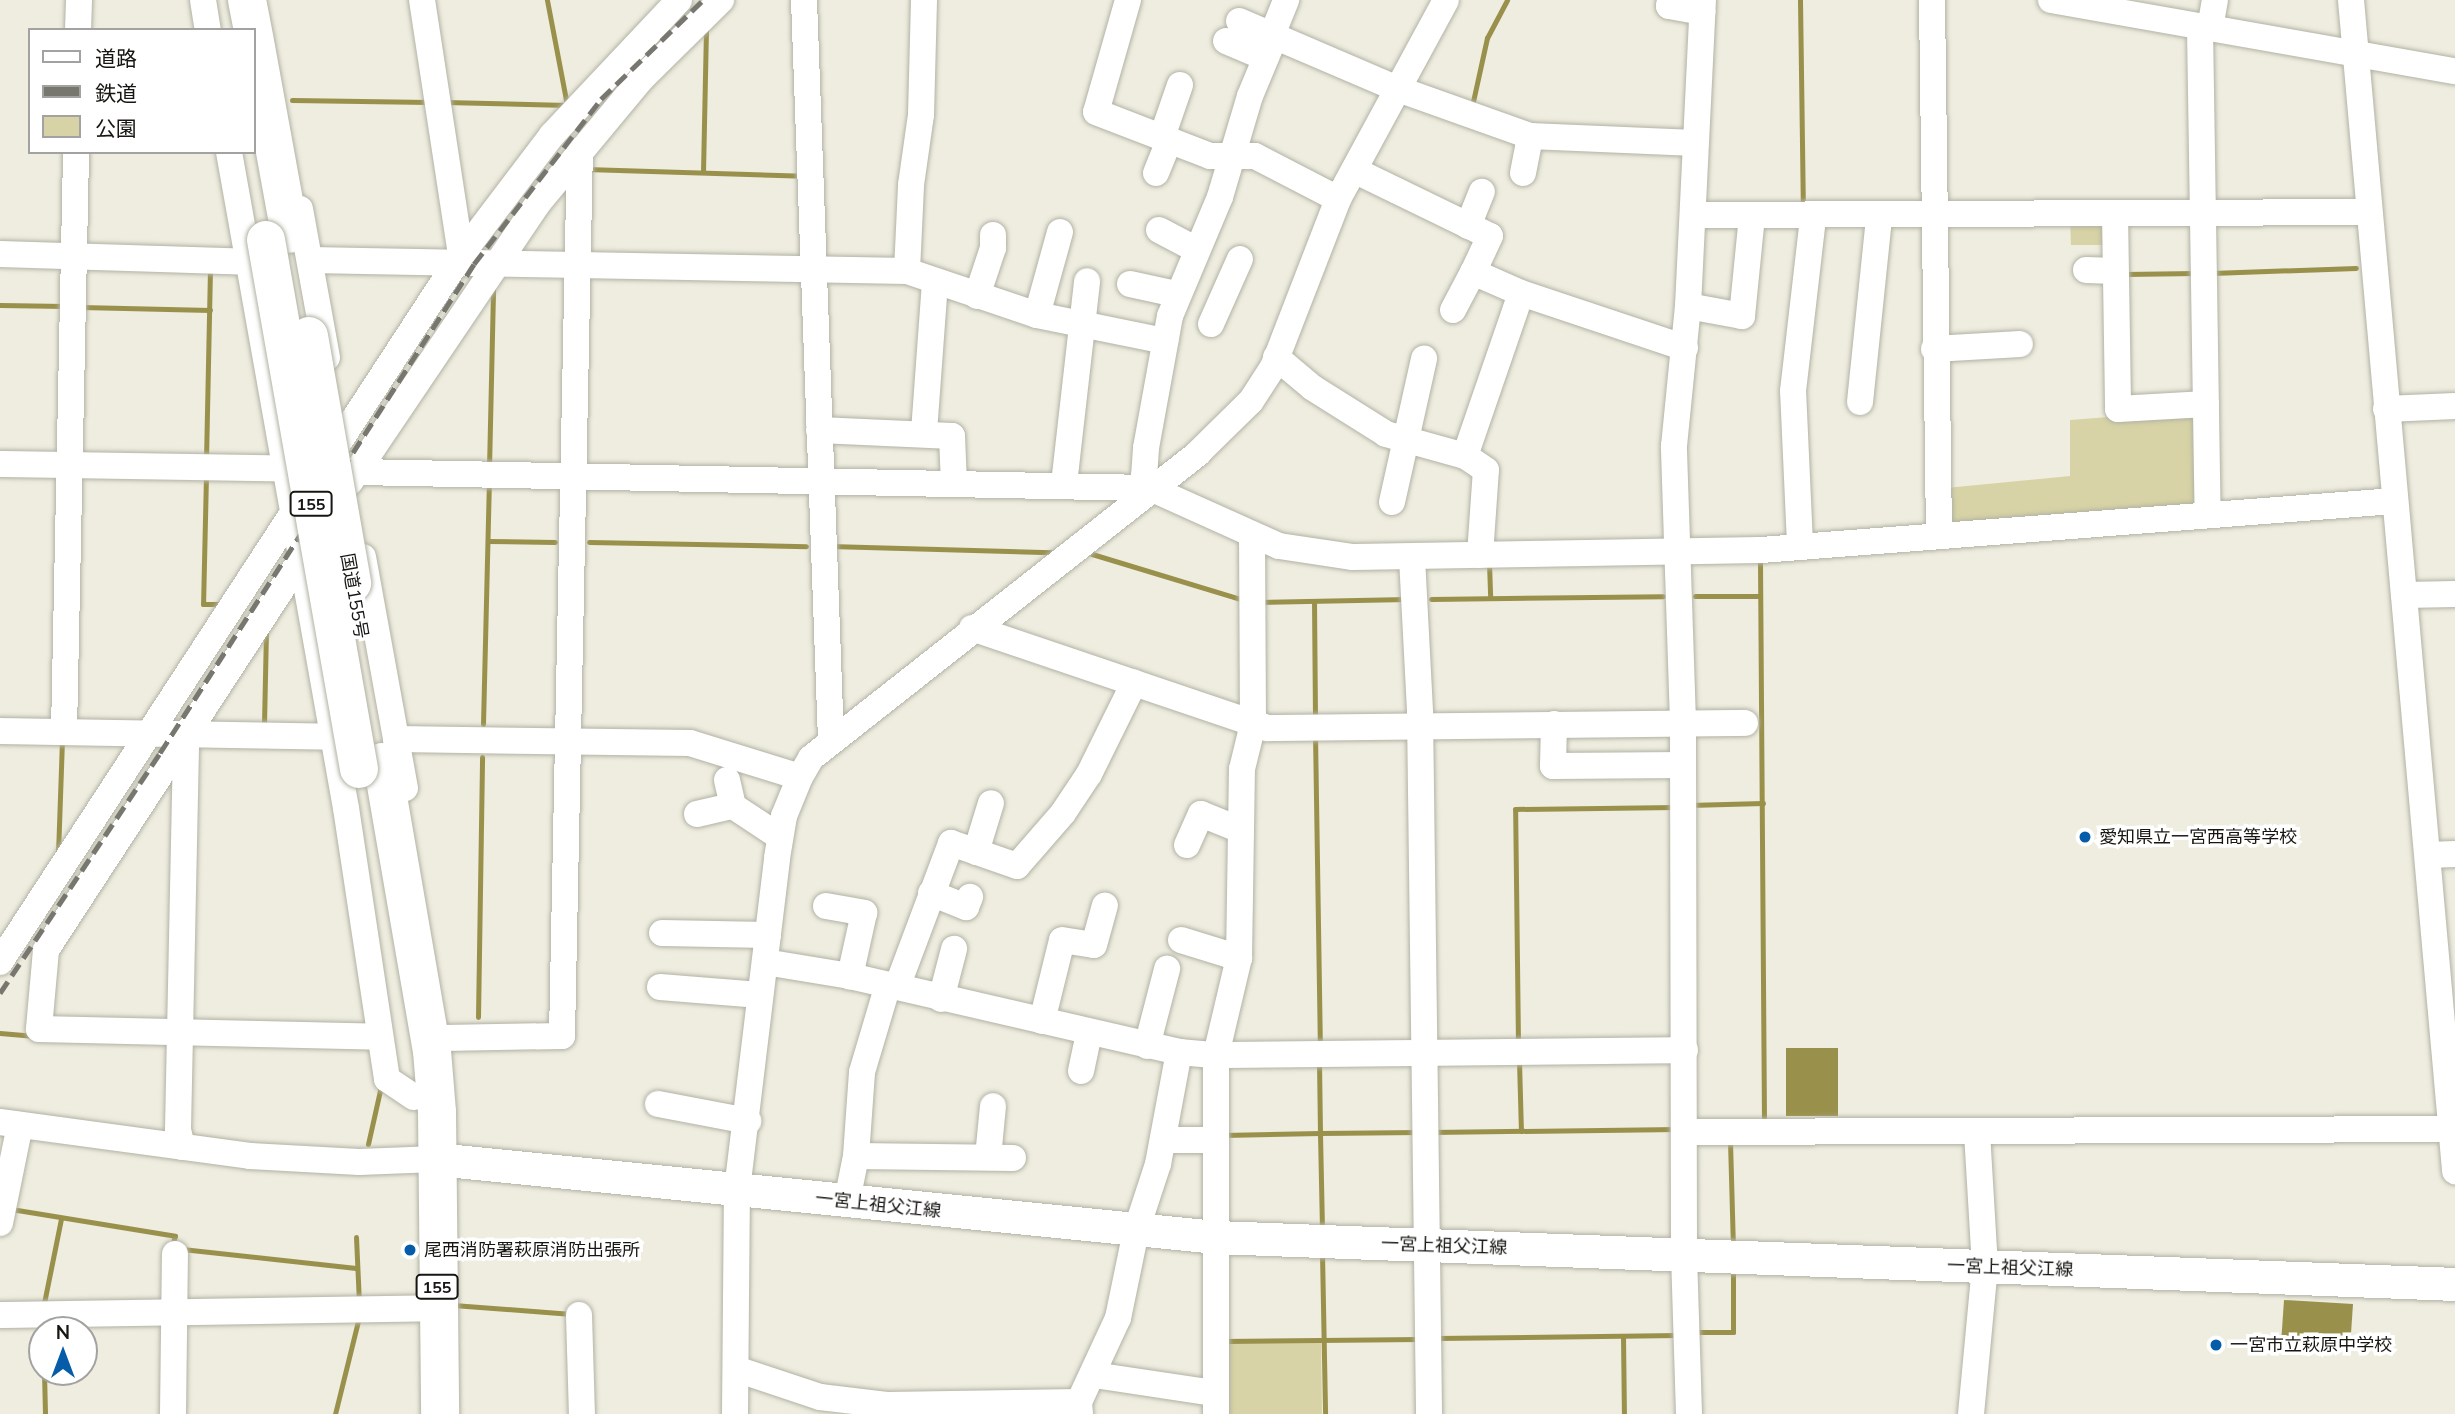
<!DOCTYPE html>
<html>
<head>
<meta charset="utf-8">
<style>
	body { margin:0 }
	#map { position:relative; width:2455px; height:1414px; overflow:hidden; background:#eeeddf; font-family:Mulish,"Noto Sans JP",sans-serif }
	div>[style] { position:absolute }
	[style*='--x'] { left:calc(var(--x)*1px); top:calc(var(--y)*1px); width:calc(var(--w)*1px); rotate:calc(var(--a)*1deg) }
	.green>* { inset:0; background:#d7d3a6 }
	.water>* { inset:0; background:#99914b }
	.stream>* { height:5px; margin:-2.5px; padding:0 2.5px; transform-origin:2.5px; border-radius:2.5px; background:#99914b }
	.roads { filter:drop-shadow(0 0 2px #b2b2a5) drop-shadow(0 0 2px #b2b2a5) }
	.minor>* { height:26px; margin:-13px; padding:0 13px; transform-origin:13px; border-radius:13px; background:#fff }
	.major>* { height:33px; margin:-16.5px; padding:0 16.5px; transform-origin:16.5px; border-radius:16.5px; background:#fff }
	.highway>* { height:38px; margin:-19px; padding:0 19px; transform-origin:19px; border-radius:19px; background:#fff }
	.rail>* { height:5px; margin-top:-2.5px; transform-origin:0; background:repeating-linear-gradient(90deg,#78776f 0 14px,transparent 0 21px) }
	.bridges { filter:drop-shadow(0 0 2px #b2b2a5) drop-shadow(0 0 2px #b2b2a5) }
	.highway-bridge>* { height:38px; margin:-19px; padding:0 19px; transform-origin:19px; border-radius:19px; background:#fff }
	.dots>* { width:19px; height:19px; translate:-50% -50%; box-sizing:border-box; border:4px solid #fff; border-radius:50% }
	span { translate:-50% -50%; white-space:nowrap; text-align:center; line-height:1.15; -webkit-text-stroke:7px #fff; paint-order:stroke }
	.shield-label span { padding:2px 5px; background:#fff; border:2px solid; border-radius:5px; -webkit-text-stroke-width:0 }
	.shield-label { font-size:16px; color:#171612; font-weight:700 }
	.street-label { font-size:18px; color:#171612 }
	.poi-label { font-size:18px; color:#171612 }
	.left { translate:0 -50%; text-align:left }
	.legend { position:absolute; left:28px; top:28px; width:228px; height:126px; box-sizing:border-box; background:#fff; border:2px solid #a2a2a0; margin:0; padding:9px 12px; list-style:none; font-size:21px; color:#171612 }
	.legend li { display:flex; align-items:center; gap:14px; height:35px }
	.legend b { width:35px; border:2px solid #a2a2a0 }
	.north { position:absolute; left:28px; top:1316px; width:70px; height:70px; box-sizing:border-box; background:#fff; border:2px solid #a2a2a0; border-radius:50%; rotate:0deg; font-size:19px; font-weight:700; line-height:28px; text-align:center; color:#171612 }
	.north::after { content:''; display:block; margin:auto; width:24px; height:32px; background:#075caa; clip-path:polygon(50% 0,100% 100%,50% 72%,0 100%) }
</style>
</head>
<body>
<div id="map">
	<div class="green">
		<i style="clip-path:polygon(2070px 216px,2112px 216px,2112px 245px,2071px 245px)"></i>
		<i style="clip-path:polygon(2200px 410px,2199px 506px,1948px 524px,1946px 488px,2070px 476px,2070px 420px)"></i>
		<i style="clip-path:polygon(1321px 1342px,1322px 1414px,1225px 1414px,1225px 1343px)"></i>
	</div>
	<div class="water">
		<i style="clip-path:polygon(1786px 1048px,1838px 1048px,1838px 1116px,1786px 1116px)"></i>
		<i style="clip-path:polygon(2284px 1300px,2353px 1304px,2350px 1348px,2281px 1344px)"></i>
	</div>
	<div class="stream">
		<i style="--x:1800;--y:0;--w:207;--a:89.2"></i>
		<i style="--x:292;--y:100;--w:137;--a:0.8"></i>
		<i style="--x:445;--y:102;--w:122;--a:1.4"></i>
		<i style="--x:567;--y:105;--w:107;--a:-100.8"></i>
		<i style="--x:1472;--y:106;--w:70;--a:-77.6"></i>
		<i style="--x:1487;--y:38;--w:43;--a:-62.2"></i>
		<i style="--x:586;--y:169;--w:217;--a:1.8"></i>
		<i style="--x:703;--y:172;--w:144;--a:-88.8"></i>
		<i style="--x:2212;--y:273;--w:144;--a:-2"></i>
		<i style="--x:2125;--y:274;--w:71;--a:-0.8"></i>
		<i style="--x:0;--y:305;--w:65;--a:0.9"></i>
		<i style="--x:81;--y:307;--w:129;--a:1.3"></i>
		<i style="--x:206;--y:460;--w:193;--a:-88.8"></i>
		<i style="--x:489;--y:468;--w:179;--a:-88.7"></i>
		<i style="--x:206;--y:475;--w:129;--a:91.3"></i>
		<i style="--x:203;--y:604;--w:19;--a:0"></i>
		<i style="--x:488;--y:541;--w:67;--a:0.9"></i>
		<i style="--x:589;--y:542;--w:217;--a:1.1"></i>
		<i style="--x:830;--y:546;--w:221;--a:1.6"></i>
		<i style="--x:1092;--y:554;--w:158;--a:16.9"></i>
		<i style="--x:1760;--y:562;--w:563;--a:89.59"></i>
		<i style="--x:1489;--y:563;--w:35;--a:88"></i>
		<i style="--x:1695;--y:596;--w:65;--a:0"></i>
		<i style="--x:1431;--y:599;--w:232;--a:-0.7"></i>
		<i style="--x:1314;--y:601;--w:119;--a:89.5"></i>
		<i style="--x:1260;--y:602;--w:147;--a:-1.2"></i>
		<i style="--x:483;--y:724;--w:242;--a:-88.6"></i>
		<i style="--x:264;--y:725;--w:95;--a:-88.8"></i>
		<i style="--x:1315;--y:734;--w:312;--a:89.1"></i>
		<i style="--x:1689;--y:805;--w:74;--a:-1.5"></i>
		<i style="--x:58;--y:854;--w:115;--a:-88"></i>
		<i style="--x:478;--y:1017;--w:260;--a:-89.1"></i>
		<i style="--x:0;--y:1033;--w:35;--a:5"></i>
		<i style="--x:1518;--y:1044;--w:235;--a:-90.7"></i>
		<i style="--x:1515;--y:809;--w:161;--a:-0.7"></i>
		<i style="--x:1519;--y:1061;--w:70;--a:88.4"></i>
		<i style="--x:1432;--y:1132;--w:246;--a:-0.7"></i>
		<i style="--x:1223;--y:1135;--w:97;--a:-1.2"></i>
		<i style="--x:1320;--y:1133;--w:70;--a:-90.8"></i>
		<i style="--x:1730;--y:1141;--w:106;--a:88.4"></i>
		<i style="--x:368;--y:1144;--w:59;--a:-77.4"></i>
		<i style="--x:11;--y:1209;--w:166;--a:9.3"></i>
		<i style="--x:175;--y:1236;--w:10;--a:107"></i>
		<i style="--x:1322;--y:1229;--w:96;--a:-91.2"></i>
		<i style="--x:1320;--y:1133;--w:99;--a:-0.6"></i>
		<i style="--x:356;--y:1237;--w:66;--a:87.4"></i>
		<i style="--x:182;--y:1249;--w:175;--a:6.2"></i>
		<i style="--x:1322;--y:1253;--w:161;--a:88.9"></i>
		<i style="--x:453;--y:1305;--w:119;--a:4.3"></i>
		<i style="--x:43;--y:1308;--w:91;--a:-78.6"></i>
		<i style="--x:1697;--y:1332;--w:36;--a:0"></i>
		<i style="--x:1733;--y:1332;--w:61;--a:-90"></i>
		<i style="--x:1623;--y:1336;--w:78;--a:89.3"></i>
		<i style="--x:1437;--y:1338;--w:242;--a:-0.7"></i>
		<i style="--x:1225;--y:1341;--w:195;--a:-0.6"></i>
		<i style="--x:44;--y:1372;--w:42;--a:88.6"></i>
		<i style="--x:335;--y:1414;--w:100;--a:-76.1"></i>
	</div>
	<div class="roads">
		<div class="minor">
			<i style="--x:203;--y:0;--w:30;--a:81"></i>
			<i style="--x:422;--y:0;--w:258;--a:81.3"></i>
			<i style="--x:804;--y:0;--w:741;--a:87.91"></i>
			<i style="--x:1128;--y:0;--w:116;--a:105.9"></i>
			<i style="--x:1096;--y:112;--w:122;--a:21.1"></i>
			<i style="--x:1210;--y:156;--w:45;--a:0"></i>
			<i style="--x:1255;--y:156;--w:93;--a:27.4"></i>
			<i style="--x:1670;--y:0;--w:6;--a:99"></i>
			<i style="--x:1669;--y:6;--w:34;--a:10"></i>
			<i style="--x:1932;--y:0;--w:535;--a:89.25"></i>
			<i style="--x:2051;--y:0;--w:410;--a:10"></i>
			<i style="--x:2351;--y:0;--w:1176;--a:84.92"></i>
			<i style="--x:1239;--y:21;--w:173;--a:23.2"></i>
			<i style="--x:1398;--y:89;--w:140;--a:19.6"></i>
			<i style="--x:1530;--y:136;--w:165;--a:2.4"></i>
			<i style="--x:2200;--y:28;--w:486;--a:89.1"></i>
			<i style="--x:2210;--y:28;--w:28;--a:-80"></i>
			<i style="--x:78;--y:30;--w:30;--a:-88"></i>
			<i style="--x:1272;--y:35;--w:38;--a:-68"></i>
			<i style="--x:1226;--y:41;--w:43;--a:23"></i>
			<i style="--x:1162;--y:137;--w:55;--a:-70.9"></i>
			<i style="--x:229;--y:152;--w:666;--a:79.89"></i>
			<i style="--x:346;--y:808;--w:274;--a:81.4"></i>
			<i style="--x:387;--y:1079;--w:32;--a:34"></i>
			<i style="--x:1354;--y:170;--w:151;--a:25.9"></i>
			<i style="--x:1490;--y:236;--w:40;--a:115"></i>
			<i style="--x:1473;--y:272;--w:52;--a:23.6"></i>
			<i style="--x:1521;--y:293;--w:173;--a:18.5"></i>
			<i style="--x:1156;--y:173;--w:35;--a:-68"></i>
			<i style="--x:1523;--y:173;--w:38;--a:-79"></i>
			<i style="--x:300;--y:209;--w:151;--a:79.7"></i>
			<i style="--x:2115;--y:213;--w:196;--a:89.1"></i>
			<i style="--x:2118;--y:409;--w:88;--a:-3.3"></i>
			<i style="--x:1693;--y:215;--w:676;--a:-0.25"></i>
			<i style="--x:1468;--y:226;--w:37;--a:-68"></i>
			<i style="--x:1159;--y:230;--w:43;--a:27.8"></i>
			<i style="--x:0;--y:254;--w:248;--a:1.8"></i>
			<i style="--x:310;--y:260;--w:597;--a:1.06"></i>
			<i style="--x:907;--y:271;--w:137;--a:18.7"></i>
			<i style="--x:1037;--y:315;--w:131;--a:11.5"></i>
			<i style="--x:2086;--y:270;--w:29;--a:2"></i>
			<i style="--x:907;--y:271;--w:86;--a:-87.3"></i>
			<i style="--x:911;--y:185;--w:71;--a:-81.9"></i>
			<i style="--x:921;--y:115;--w:115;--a:-88.5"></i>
			<i style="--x:1130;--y:284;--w:47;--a:12.3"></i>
			<i style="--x:977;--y:296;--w:51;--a:-71.6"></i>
			<i style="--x:993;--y:248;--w:13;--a:-90"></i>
			<i style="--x:1688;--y:306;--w:55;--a:10.5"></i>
			<i style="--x:1742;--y:316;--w:100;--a:-84.3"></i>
			<i style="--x:1453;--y:310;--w:43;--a:-62.2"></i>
			<i style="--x:1037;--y:315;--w:86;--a:-74.5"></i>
			<i style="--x:1211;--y:324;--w:71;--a:-66"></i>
			<i style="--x:1934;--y:349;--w:86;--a:-3.3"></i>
			<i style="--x:1276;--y:357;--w:48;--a:40"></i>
			<i style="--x:1313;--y:388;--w:86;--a:32.2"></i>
			<i style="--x:1386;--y:434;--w:82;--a:15.6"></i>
			<i style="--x:1860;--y:402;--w:185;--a:-84.1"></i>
			<i style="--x:2386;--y:409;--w:69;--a:-2.5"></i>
			<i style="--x:819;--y:430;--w:133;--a:2.6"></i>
			<i style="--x:952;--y:436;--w:48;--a:87.6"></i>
			<i style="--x:924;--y:432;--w:151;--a:-85.8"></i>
			<i style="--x:0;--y:464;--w:303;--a:0.9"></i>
			<i style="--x:358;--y:472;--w:792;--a:1.16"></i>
			<i style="--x:1150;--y:488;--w:141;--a:24.2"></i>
			<i style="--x:1279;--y:546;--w:75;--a:8.5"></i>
			<i style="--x:1353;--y:557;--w:408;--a:-1"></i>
			<i style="--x:1761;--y:550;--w:635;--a:-4.43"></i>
			<i style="--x:350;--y:482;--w:338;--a:-56"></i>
			<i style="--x:539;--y:202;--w:161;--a:-50.3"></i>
			<i style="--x:642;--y:78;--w:111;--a:-44.6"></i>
			<i style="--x:1064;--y:484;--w:204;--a:-83.5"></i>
			<i style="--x:1150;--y:488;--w:13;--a:-119"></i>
			<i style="--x:1144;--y:477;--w:29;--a:-86"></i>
			<i style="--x:1146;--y:448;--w:134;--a:-79.7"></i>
			<i style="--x:1170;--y:316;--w:129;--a:-67.2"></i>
			<i style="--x:1220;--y:197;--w:105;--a:-73.5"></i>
			<i style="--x:1250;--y:96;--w:65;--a:-67.4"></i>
			<i style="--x:1392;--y:502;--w:147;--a:-77.4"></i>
			<i style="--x:322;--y:527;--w:505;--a:123.12"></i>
			<i style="--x:46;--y:950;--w:79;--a:95.1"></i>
			<i style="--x:39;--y:1029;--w:341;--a:1.3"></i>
			<i style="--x:1800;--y:544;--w:153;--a:-92.6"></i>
			<i style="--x:1793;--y:391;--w:175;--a:-83.4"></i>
			<i style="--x:1480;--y:555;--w:85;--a:-86"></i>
			<i style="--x:1486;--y:470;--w:25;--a:-146"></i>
			<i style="--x:1465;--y:456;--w:172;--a:-71"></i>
			<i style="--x:363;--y:557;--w:235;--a:79.7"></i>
			<i style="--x:1412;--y:558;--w:155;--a:87"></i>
			<i style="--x:1420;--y:713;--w:701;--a:89.26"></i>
			<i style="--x:2404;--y:595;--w:51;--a:-1.1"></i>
			<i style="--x:972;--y:628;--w:311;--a:18.7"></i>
			<i style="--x:1267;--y:728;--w:478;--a:-0.6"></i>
			<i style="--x:1554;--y:724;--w:42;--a:91.4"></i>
			<i style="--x:1553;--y:766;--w:130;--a:-0.4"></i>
			<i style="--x:0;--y:731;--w:333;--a:1"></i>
			<i style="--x:64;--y:732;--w:580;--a:-88.81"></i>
			<i style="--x:396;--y:739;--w:294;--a:0.8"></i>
			<i style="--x:690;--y:743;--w:115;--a:17.2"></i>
			<i style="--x:727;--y:780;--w:27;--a:77"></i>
			<i style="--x:697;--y:814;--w:37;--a:-13"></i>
			<i style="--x:733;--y:806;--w:56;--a:33.4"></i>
			<i style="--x:1187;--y:845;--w:34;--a:-66"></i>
			<i style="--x:1201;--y:814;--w:40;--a:22"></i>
			<i style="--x:976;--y:852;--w:51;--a:-73"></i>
			<i style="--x:2429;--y:855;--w:26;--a:-2"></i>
			<i style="--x:931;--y:893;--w:38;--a:22"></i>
			<i style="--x:966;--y:907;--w:11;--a:-68"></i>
			<i style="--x:826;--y:906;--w:39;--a:10"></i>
			<i style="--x:864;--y:913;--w:65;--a:102.5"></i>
			<i style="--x:662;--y:933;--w:106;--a:1.1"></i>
			<i style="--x:1181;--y:940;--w:61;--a:17.2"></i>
			<i style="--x:0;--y:962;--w:844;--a:-56.89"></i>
			<i style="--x:461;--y:255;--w:151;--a:-52.8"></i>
			<i style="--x:552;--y:135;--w:185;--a:-46.7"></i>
			<i style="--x:765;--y:962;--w:86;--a:9.4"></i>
			<i style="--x:850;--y:976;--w:338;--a:13"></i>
			<i style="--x:1179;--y:1052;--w:37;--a:5"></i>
			<i style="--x:1216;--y:1055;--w:469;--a:-0.6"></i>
			<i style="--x:660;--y:987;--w:100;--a:4.6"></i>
			<i style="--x:897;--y:987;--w:154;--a:-69.4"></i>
			<i style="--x:951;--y:843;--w:70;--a:19.2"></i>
			<i style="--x:1017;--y:866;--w:70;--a:-49"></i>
			<i style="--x:1063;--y:813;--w:47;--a:-56.3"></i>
			<i style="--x:1089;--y:774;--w:102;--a:-63.7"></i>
			<i style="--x:941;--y:999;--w:52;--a:-75.4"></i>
			<i style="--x:1042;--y:1021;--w:83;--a:-76.1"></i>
			<i style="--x:1062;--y:940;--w:32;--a:9"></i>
			<i style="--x:1094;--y:945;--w:41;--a:-74.6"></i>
			<i style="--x:1147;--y:1046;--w:80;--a:-75.4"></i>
			<i style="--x:432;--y:1051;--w:17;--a:-50"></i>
			<i style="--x:443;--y:1038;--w:119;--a:-1"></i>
			<i style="--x:562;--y:1036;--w:886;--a:-88.84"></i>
			<i style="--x:1081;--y:1071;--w:40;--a:-78"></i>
			<i style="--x:658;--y:1104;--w:92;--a:10.7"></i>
			<i style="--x:0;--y:1122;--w:252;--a:7.7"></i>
			<i style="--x:250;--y:1156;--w:109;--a:3.2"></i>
			<i style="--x:359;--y:1162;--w:77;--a:-2.2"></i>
			<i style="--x:1686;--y:1132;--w:765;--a:-0.22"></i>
			<i style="--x:1164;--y:1140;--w:52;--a:0"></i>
			<i style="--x:182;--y:1147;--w:18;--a:-103"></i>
			<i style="--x:178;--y:1129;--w:391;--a:-88.8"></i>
			<i style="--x:856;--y:1156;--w:157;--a:0.7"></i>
			<i style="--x:988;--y:1157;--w:51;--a:-84.4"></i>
			<i style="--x:847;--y:1201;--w:46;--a:-78.7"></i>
			<i style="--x:856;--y:1156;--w:84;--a:-85.9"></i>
			<i style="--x:862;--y:1072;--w:91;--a:-73.4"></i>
			<i style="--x:0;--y:1223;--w:100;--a:-78.5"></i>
			<i style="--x:0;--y:1315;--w:437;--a:-0.9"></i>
			<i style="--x:579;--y:1315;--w:99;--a:88.3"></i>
			<i style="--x:739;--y:1370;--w:85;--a:18.4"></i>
			<i style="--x:820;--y:1397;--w:67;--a:6.8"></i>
			<i style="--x:887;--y:1405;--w:192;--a:-0.9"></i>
			<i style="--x:1094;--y:1375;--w:122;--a:8.5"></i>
			<i style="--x:173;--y:1414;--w:160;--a:-89.3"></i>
			<i style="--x:735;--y:1414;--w:224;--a:-89.5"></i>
			<i style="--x:737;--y:1190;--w:334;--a:-83.1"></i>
			<i style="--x:777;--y:858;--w:43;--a:-80.5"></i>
			<i style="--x:784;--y:816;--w:42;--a:-67.7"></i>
			<i style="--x:800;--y:777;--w:22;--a:-60"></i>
			<i style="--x:811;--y:758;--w:493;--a:-38.2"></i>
			<i style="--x:1198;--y:453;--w:74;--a:-44.5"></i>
			<i style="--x:1251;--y:401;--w:40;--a:-57.1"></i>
			<i style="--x:1273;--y:367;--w:180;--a:-68.8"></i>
			<i style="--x:1338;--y:199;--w:226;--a:-61.5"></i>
			<i style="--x:1080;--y:1414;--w:12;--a:-95"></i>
			<i style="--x:1079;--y:1402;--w:93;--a:-65.1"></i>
			<i style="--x:1118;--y:1318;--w:89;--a:-78.3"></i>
			<i style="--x:1136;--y:1231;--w:71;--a:-71.8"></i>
			<i style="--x:1158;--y:1164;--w:114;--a:-79.4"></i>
			<i style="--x:1216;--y:1414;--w:359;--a:-90"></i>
			<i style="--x:1216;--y:1055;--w:100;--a:-76.7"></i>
			<i style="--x:1239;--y:958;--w:189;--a:-89.1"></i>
			<i style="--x:1242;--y:769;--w:46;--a:-76.3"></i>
			<i style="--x:1253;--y:724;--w:189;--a:-90.3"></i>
			<i style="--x:1689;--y:1414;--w:159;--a:-91.8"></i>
			<i style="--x:1684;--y:1255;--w:533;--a:-90.11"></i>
			<i style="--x:1683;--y:722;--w:276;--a:-91.9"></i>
			<i style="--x:1674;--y:446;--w:141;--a:-84.3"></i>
			<i style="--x:1688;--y:306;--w:306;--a:-87.2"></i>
			<i style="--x:1971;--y:1414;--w:148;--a:-84.6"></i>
			<i style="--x:1985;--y:1267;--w:136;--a:-93.4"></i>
		</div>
		<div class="major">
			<i style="--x:436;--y:1159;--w:784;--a:5.71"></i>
			<i style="--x:1216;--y:1237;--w:1240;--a:2.17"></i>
		</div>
		<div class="highway">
			<i style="--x:247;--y:0;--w:31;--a:79"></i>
			<i style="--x:254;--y:36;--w:201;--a:79.7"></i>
			<i style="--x:382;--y:762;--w:293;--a:80.2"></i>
			<i style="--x:432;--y:1051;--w:61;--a:85.3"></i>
			<i style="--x:437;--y:1112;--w:302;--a:89.4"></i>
		</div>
	</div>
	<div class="rail">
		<i style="--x:0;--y:993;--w:288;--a:-56.3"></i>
		<i style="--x:160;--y:753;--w:581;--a:-57.29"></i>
		<i style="--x:474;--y:264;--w:208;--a:-52.4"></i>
		<i style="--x:601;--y:99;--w:142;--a:-44.1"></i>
	</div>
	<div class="bridges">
		<div class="highway-bridge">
			<i style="--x:266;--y:240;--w:537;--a:80.03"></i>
			<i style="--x:309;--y:336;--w:251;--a:80.1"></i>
		</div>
	</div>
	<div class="dots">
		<i style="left:2085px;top:837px;background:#075caa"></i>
		<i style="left:410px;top:1250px;background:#075caa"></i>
		<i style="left:2216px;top:1345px;background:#075caa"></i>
	</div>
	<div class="shield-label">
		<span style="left:311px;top:504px">155</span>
		<span style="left:437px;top:1287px">155</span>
	</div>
	<div class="street-label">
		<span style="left:354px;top:596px;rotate:80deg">国道155号</span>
		<span style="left:878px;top:1205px;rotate:6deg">一宮上祖父江線</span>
		<span style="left:1444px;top:1246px;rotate:2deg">一宮上祖父江線</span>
		<span style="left:2010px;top:1268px;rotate:2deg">一宮上祖父江線</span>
	</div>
	<div class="poi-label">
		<span class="left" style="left:2099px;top:837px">愛知県立一宮西高等学校</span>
		<span class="left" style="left:424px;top:1250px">尾西消防署萩原消防出張所</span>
		<span class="left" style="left:2230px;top:1345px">一宮市立萩原中学校</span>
	</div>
	<ul class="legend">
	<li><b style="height:9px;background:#fff"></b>道路</li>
	<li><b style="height:9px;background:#78776f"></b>鉄道</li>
	<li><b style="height:19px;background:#d7d3a6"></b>公園</li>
	</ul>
	<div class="north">N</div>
</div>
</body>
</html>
